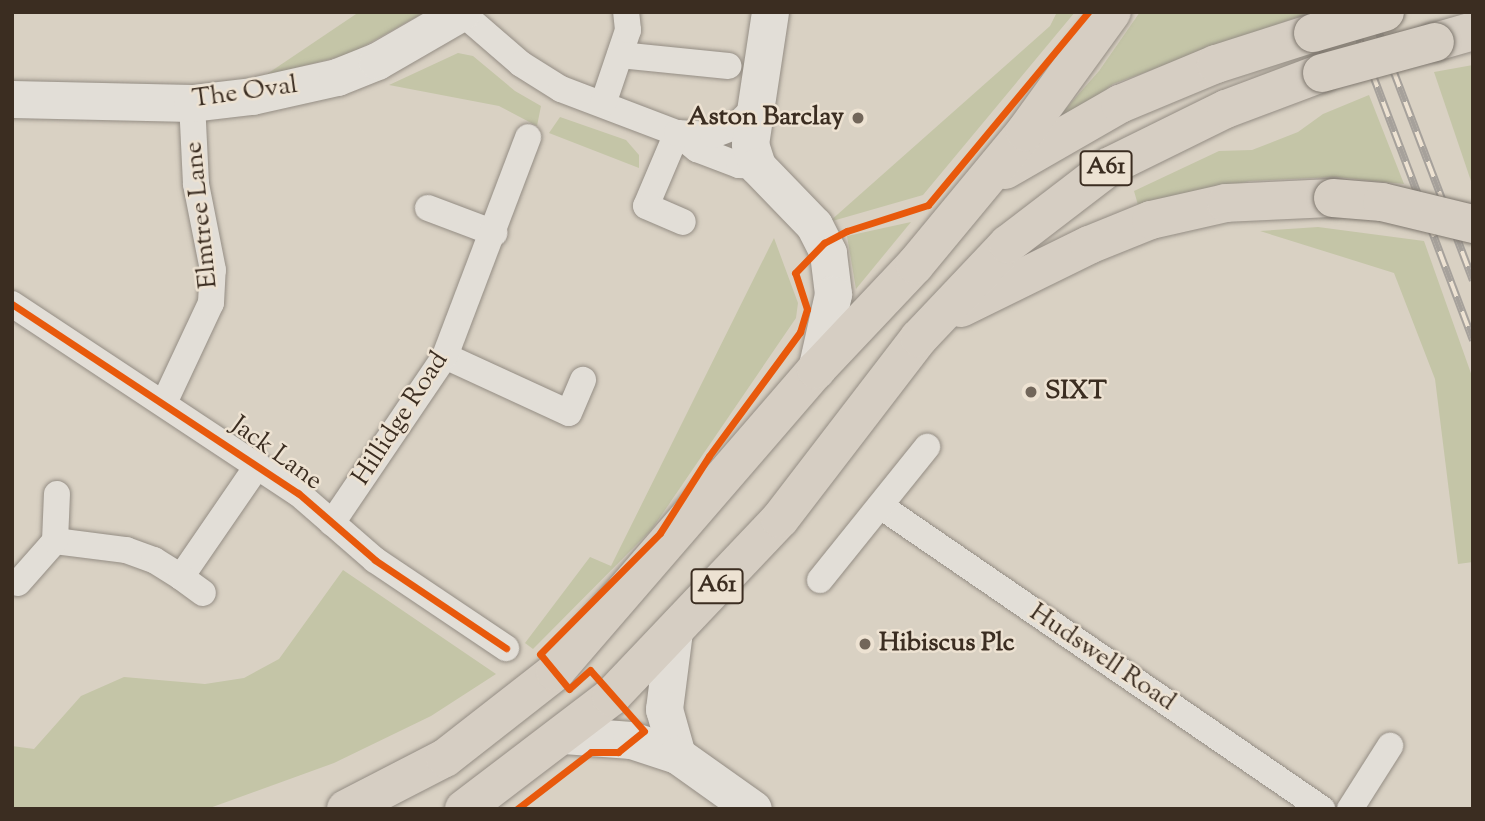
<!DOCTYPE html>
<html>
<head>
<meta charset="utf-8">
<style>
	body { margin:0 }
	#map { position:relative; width:1485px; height:821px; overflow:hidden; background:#d9d1c3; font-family:"Sorts Mill Goudy",serif }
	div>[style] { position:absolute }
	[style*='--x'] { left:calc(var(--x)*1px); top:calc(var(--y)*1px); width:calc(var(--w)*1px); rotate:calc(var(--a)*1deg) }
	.green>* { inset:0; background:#c4c5a7 }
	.roads { filter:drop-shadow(0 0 2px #948d84) drop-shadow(0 0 2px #948d84) }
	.street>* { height:26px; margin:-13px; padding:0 13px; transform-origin:13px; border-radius:13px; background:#e2ded7 }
	.secondary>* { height:37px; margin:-18.5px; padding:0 18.5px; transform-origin:18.5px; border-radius:18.5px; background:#e2ded7 }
	.highway>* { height:38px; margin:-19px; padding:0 19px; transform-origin:19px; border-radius:19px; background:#d6cec3 }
	.rail>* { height:8px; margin-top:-4px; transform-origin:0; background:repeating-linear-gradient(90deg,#ede2d2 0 16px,#a6a19b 0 32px); box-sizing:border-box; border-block:2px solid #a6a19b }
	.bridges { filter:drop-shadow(0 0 2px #7e776e) drop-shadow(0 0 2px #7e776e) }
	.highway-bridge>* { height:38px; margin:-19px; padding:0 19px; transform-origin:19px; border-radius:19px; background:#d6cec3 }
	.cycleway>* { height:7px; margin:-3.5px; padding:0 3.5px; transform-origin:3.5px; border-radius:3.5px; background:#e8590c }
	.dots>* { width:19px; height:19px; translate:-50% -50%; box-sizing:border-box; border:4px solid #ede2d2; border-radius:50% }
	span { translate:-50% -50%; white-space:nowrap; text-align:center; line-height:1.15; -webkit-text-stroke:5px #ede2d2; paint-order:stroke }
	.shield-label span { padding:2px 5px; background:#ede2d2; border:2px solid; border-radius:5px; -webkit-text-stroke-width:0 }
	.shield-label { font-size:24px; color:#3b2d21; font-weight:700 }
	.street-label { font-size:26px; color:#3b2d21 }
	.poi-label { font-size:26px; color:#3b2d21; font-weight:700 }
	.right { translate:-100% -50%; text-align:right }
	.left { translate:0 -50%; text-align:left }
	.frame { position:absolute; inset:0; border:14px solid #3b2d21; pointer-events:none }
</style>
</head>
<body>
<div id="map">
	<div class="green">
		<i style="clip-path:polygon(359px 12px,425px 12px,350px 54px,264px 76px)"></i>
		<i style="clip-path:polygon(1057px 12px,1075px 12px,923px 195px,829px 222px,1050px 26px)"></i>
		<i style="clip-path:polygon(1140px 12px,1311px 12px,1113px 84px,1058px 126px,1054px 122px,1099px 71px)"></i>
		<i style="clip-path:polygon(458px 53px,473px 56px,515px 91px,541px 106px,537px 126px,499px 106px,389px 85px)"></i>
		<i style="clip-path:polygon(1473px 65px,1473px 187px,1434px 72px)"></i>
		<i style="clip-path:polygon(1369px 95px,1404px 184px,1336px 177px,1250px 181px,1138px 205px,1134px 191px,1219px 151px,1252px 150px,1298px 132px,1323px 114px)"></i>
		<i style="clip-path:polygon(560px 117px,626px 140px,639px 155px,639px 168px,549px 133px)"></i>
		<i style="clip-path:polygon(911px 222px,856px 289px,847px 236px)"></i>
		<i style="clip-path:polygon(1318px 227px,1424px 241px,1473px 379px,1473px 562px,1458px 564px,1435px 379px,1394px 273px,1260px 231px)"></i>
		<i style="clip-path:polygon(774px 238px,798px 303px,796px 318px,652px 529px,533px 649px,525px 643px,590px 557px,611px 566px)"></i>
		<i style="clip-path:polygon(343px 570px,496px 674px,431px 716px,334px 763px,207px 809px,12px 809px,12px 746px,34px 749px,81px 696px,124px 677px,205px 684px,244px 678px,279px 659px)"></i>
	</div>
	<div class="roads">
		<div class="street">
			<i style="--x:462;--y:13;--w:78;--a:40.8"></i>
			<i style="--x:521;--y:64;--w:47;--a:32"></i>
			<i style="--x:561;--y:89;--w:124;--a:20.8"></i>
			<i style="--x:677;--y:133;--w:26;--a:39"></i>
			<i style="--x:697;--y:149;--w:45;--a:20.9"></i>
			<i style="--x:739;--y:165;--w:18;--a:3"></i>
			<i style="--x:620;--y:55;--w:109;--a:5.8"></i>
			<i style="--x:603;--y:104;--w:78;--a:-71.3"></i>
			<i style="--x:628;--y:30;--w:18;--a:-96"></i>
			<i style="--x:677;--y:133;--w:79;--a:113"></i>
			<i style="--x:646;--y:206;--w:40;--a:23.4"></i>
			<i style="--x:677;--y:133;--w:36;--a:3"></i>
			<i style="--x:713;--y:135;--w:25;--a:-21"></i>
			<i style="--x:736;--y:126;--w:27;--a:-45"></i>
			<i style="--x:428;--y:208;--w:71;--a:20.7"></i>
			<i style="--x:12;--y:304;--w:343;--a:33.5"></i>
			<i style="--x:298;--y:493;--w:102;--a:41"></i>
			<i style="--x:375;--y:560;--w:158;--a:33.9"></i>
			<i style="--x:445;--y:356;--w:136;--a:24.7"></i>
			<i style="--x:569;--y:413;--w:36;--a:-67"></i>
			<i style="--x:165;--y:401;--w:108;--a:-64.9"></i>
			<i style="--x:211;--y:303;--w:33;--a:-87"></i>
			<i style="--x:213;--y:270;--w:88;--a:-101.2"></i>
			<i style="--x:196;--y:184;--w:81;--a:-92.8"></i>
			<i style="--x:882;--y:507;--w:534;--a:34.46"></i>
			<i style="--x:332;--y:523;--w:202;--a:-55.9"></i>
			<i style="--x:445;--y:356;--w:234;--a:-69.2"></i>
			<i style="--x:55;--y:541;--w:72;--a:7.2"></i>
			<i style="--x:126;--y:550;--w:30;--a:20"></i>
			<i style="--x:154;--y:560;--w:32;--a:32"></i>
			<i style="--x:181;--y:577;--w:136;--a:-55.5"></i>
			<i style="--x:181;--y:577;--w:27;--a:36"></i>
			<i style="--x:820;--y:580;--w:171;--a:-51.2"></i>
			<i style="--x:18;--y:583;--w:56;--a:-48.6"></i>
			<i style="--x:55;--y:541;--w:47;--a:-87.6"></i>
			<i style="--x:1350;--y:809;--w:75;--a:-57.6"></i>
		</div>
		<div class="secondary">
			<i style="--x:770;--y:12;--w:134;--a:98.6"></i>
			<i style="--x:750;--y:144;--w:23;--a:72"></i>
			<i style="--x:757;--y:166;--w:82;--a:46"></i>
			<i style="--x:814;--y:225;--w:31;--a:63"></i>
			<i style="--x:828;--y:253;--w:41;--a:83"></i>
			<i style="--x:833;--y:294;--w:78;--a:102.6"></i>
			<i style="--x:12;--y:99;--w:180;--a:1.3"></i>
			<i style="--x:192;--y:103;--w:60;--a:-6.7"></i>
			<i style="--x:252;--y:96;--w:87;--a:-12.6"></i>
			<i style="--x:337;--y:77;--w:43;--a:-21.8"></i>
			<i style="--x:377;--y:61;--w:98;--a:-30"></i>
			<i style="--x:674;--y:631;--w:79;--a:97.3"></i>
			<i style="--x:664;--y:709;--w:48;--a:74.2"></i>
			<i style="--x:564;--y:735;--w:67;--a:4.3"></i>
			<i style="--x:631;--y:740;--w:48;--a:18.1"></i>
			<i style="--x:677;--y:755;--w:93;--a:35.4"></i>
		</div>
		<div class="highway">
			<i style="--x:1435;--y:42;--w:40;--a:-16"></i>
			<i style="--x:1005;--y:170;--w:133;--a:-29.9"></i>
			<i style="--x:1120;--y:104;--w:104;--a:-22.6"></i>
			<i style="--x:1216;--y:64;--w:102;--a:-17.7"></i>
			<i style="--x:961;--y:308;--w:143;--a:-26.2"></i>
			<i style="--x:1089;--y:245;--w:67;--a:-22"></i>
			<i style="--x:1151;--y:220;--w:77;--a:-12.8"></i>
			<i style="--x:1226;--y:203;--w:107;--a:-2.7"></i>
			<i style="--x:346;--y:809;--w:111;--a:-27.3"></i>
			<i style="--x:445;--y:758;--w:140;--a:-38"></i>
			<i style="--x:555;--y:672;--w:399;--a:-49.2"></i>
			<i style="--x:816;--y:370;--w:144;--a:-46.7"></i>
			<i style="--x:915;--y:265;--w:173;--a:-50.4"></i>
			<i style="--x:1025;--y:132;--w:148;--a:-54.1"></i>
			<i style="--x:464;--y:809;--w:185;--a:-37.3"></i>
			<i style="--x:611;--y:697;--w:245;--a:-46.5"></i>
			<i style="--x:780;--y:519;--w:228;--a:-52.5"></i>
			<i style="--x:919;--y:338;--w:129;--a:-46.6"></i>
			<i style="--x:1008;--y:244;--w:128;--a:-37.4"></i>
			<i style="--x:1110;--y:166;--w:129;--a:-26.2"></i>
			<i style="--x:1226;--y:109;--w:103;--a:-20.6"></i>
		</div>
	</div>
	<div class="rail">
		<i style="--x:1349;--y:12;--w:351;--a:69.3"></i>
		<i style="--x:1371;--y:12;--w:287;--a:69.2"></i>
	</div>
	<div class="bridges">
		<div class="highway-bridge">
			<i style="--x:1313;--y:33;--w:75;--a:-16.3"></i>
			<i style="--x:1322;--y:73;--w:117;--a:-15.3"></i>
			<i style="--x:1333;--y:198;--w:49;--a:4.7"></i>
			<i style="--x:1382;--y:202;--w:94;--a:13.6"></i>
		</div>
	</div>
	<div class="cycleway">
		<i style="--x:12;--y:304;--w:343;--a:33.5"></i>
		<i style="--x:298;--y:493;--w:102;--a:41"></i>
		<i style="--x:375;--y:560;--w:158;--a:33.9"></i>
		<i style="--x:517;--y:809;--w:93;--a:-37.6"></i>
		<i style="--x:591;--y:752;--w:27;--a:0"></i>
		<i style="--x:618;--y:752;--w:33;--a:-39"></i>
		<i style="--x:644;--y:731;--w:81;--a:-131.5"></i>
		<i style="--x:590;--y:670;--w:28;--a:138"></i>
		<i style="--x:569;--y:689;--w:45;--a:-129.6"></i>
		<i style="--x:540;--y:654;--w:170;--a:-45.2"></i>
		<i style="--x:660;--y:533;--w:91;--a:-57.5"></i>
		<i style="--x:709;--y:456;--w:154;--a:-53.7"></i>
		<i style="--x:800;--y:332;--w:24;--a:-73"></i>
		<i style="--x:807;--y:309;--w:38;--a:-108"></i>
		<i style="--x:795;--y:273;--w:42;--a:-46"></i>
		<i style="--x:824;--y:243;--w:26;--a:-28"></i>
		<i style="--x:847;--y:231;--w:85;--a:-17.8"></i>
		<i style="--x:928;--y:205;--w:251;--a:-50.3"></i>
	</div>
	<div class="dots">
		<i style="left:858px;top:118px;background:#72665a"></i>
		<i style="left:1031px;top:392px;background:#72665a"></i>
		<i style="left:865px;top:644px;background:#72665a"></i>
	</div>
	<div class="shield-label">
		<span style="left:1106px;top:168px">A61</span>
		<span style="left:717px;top:586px">A61</span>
	</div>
	<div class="street-label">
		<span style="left:245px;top:93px;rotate:-8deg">The Oval</span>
		<span style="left:202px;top:215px;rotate:-96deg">Elmtree Lane</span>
		<span style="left:401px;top:419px;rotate:-57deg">Hillidge Road</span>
		<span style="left:276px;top:454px;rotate:36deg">Jack Lane</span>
		<span style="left:1102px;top:658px;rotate:34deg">Hudswell Road</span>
	</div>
	<div class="poi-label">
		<span class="right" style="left:844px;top:118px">Aston Barclay</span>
		<span class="left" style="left:1045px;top:392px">SIXT</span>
		<span class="left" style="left:879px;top:644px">Hibiscus Plc</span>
	</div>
	<div class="frame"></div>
</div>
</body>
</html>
